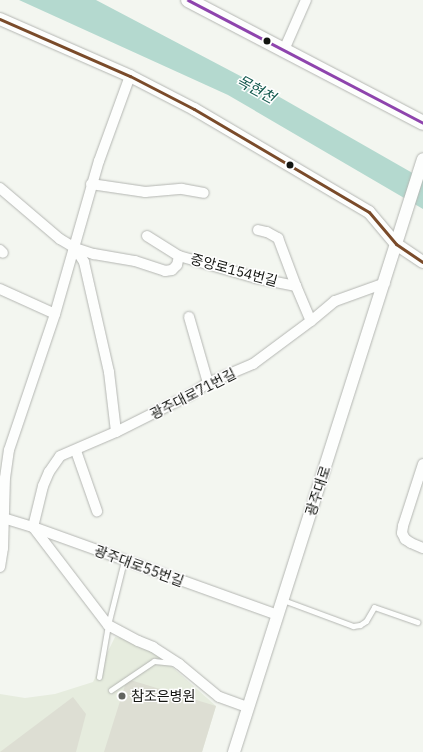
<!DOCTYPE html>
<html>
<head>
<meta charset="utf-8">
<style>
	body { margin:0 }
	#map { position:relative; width:423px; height:752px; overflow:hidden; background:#f3f6f0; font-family:"IBM Plex Sans","Noto Sans KR",sans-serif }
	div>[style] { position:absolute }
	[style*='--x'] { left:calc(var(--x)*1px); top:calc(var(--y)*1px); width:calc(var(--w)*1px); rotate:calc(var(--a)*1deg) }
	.built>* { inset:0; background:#e6ecde }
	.water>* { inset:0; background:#b4d9cf }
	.building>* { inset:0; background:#ddded3 }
	.roads { filter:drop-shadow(0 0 1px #b4b6b2) drop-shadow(0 0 1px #b4b6b2) }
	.service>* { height:5px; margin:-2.5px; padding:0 2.5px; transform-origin:2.5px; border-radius:2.5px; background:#fdfefd }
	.minor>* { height:10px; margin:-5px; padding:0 5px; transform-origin:5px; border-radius:5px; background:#fdfefd }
	.tertiary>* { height:12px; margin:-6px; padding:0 6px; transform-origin:6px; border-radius:6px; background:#fdfefd }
	.secondary>* { height:14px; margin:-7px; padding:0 7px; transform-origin:7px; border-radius:7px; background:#fdfefd }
	.bus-1>* { height:3px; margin:-1.5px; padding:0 1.5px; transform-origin:1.5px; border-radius:1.5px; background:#8e44ad }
	.bus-2>* { height:3px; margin:-1.5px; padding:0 1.5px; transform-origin:1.5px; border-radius:1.5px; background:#7a4b2a }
	.dots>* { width:11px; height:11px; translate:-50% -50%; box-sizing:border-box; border:2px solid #fff; border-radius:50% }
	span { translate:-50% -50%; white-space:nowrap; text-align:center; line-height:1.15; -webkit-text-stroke:3px #fff; paint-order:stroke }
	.street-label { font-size:14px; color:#141612 }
	.poi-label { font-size:14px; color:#141612 }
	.left { translate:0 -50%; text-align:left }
	.water-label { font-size:15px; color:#12584d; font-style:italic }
</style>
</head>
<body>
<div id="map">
	<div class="built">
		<i style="clip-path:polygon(115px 637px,138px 641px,152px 649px,216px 706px,202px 752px,0 752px,0 694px,25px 698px,55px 694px,93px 682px)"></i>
	</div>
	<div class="water">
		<i style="clip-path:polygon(19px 0,96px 0,269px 91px,423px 179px,423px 209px,228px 95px)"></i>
	</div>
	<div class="building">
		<i style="clip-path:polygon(127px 679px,216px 706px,202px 752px,104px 752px)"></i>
		<i style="clip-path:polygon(73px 697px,86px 714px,76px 752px,0 752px)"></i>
	</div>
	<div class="roads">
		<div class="service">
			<i style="--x:283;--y:600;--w:75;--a:20.4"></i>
			<i style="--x:353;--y:626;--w:7;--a:-8"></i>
			<i style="--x:360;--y:625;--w:7;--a:-34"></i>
			<i style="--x:366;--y:621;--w:16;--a:-60"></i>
			<i style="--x:374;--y:607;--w:46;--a:19.2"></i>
			<i style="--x:99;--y:677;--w:53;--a:-80.2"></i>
			<i style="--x:108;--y:625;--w:66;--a:-76"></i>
			<i style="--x:111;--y:690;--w:52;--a:-34"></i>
			<i style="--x:154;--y:661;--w:18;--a:6"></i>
		</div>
		<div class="minor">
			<i style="--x:284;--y:50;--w:55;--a:-66.3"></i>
			<i style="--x:91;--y:184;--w:55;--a:8.4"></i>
			<i style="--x:145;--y:192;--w:37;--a:-5"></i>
			<i style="--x:182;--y:189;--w:22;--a:10"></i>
			<i style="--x:0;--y:188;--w:79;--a:40.4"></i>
			<i style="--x:60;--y:239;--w:17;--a:31"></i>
			<i style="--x:75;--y:248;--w:20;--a:18"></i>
			<i style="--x:94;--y:254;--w:42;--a:9.7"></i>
			<i style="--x:135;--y:261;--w:32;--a:18"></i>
			<i style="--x:165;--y:271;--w:7;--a:-8"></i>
			<i style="--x:172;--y:270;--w:7;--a:-45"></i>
			<i style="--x:177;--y:265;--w:9;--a:-77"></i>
			<i style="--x:179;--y:256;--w:80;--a:15.9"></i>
			<i style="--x:256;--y:278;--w:41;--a:11.3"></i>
			<i style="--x:296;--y:286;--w:38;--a:67"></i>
			<i style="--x:258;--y:230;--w:9;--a:13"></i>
			<i style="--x:267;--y:232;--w:13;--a:29"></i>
			<i style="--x:278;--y:238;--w:51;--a:69.4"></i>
			<i style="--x:147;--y:236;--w:38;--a:32"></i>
			<i style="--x:75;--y:248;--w:17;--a:57"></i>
			<i style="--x:84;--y:262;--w:113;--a:77.2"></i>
			<i style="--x:109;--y:372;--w:60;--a:83.3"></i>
			<i style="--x:0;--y:250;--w:4;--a:45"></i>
			<i style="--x:0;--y:289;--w:60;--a:24.4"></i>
			<i style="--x:189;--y:317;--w:69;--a:73.9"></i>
			<i style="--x:76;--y:451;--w:64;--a:70.7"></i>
			<i style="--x:423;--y:464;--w:65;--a:107.9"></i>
			<i style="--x:403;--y:526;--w:7;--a:98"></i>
			<i style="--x:402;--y:533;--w:7;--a:63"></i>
			<i style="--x:405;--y:539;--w:7;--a:34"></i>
			<i style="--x:411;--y:543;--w:13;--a:23"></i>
			<i style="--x:0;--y:517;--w:34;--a:17"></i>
			<i style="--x:33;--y:527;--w:260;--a:19.8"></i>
			<i style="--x:0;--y:567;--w:19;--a:-81"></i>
			<i style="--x:3;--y:548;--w:70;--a:-88.4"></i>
			<i style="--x:5;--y:478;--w:28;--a:-82"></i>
			<i style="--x:9;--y:450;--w:144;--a:-71.3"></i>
			<i style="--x:55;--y:314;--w:159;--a:-74"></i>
			<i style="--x:99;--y:161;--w:90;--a:-70"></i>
			<i style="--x:247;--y:707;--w:30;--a:-160"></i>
			<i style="--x:219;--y:697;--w:52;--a:-140.5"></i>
			<i style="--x:179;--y:664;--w:31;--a:-147"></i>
			<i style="--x:153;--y:647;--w:16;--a:-158"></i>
			<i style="--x:138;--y:641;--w:34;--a:-152"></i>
			<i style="--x:108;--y:625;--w:123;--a:-127.4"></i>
			<i style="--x:33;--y:527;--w:42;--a:-76.3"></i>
			<i style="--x:43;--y:486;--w:15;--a:-67"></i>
			<i style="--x:49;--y:472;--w:19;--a:-55"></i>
			<i style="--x:60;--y:456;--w:61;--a:-23.2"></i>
			<i style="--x:116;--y:432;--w:83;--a:-26.6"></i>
			<i style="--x:190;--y:395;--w:22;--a:-34"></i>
			<i style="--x:208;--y:383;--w:49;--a:-22.9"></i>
			<i style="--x:253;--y:364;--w:72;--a:-36.6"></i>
			<i style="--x:311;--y:321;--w:31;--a:-40"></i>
			<i style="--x:335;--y:301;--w:53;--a:-19.8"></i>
		</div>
		<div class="tertiary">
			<i style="--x:0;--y:19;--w:142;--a:23.7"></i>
			<i style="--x:130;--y:76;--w:72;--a:27.3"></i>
			<i style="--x:194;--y:109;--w:203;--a:30.5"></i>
			<i style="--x:369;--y:212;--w:42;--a:49.8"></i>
			<i style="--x:396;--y:244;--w:32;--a:34"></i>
			<i style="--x:234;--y:752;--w:622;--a:-72.32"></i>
		</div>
		<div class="secondary">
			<i style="--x:188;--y:0;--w:265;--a:27.6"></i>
		</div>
	</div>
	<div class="bus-1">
		<i style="--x:188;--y:0;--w:265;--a:27.6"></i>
	</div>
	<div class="bus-2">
		<i style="--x:0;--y:19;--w:142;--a:23.7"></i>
		<i style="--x:130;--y:76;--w:72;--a:27.3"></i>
		<i style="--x:194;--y:109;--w:203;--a:30.5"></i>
		<i style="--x:369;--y:212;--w:42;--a:49.8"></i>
		<i style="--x:396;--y:244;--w:32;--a:34"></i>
	</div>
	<div class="dots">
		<i style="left:267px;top:41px;background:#141612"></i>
		<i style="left:290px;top:165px;background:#141612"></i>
		<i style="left:122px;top:696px;background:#626460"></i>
	</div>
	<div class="street-label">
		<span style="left:234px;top:270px;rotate:15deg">중앙로154번길</span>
		<span style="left:193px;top:394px;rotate:-27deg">광주대로71번길</span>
		<span style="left:318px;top:491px;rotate:-72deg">광주대로</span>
		<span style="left:139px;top:566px;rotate:20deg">광주대로55번길</span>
	</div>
	<div class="poi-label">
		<span class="left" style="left:131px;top:696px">참조은병원</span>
	</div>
	<div class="water-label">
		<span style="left:256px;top:89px;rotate:29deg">목현천</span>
	</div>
</div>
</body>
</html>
